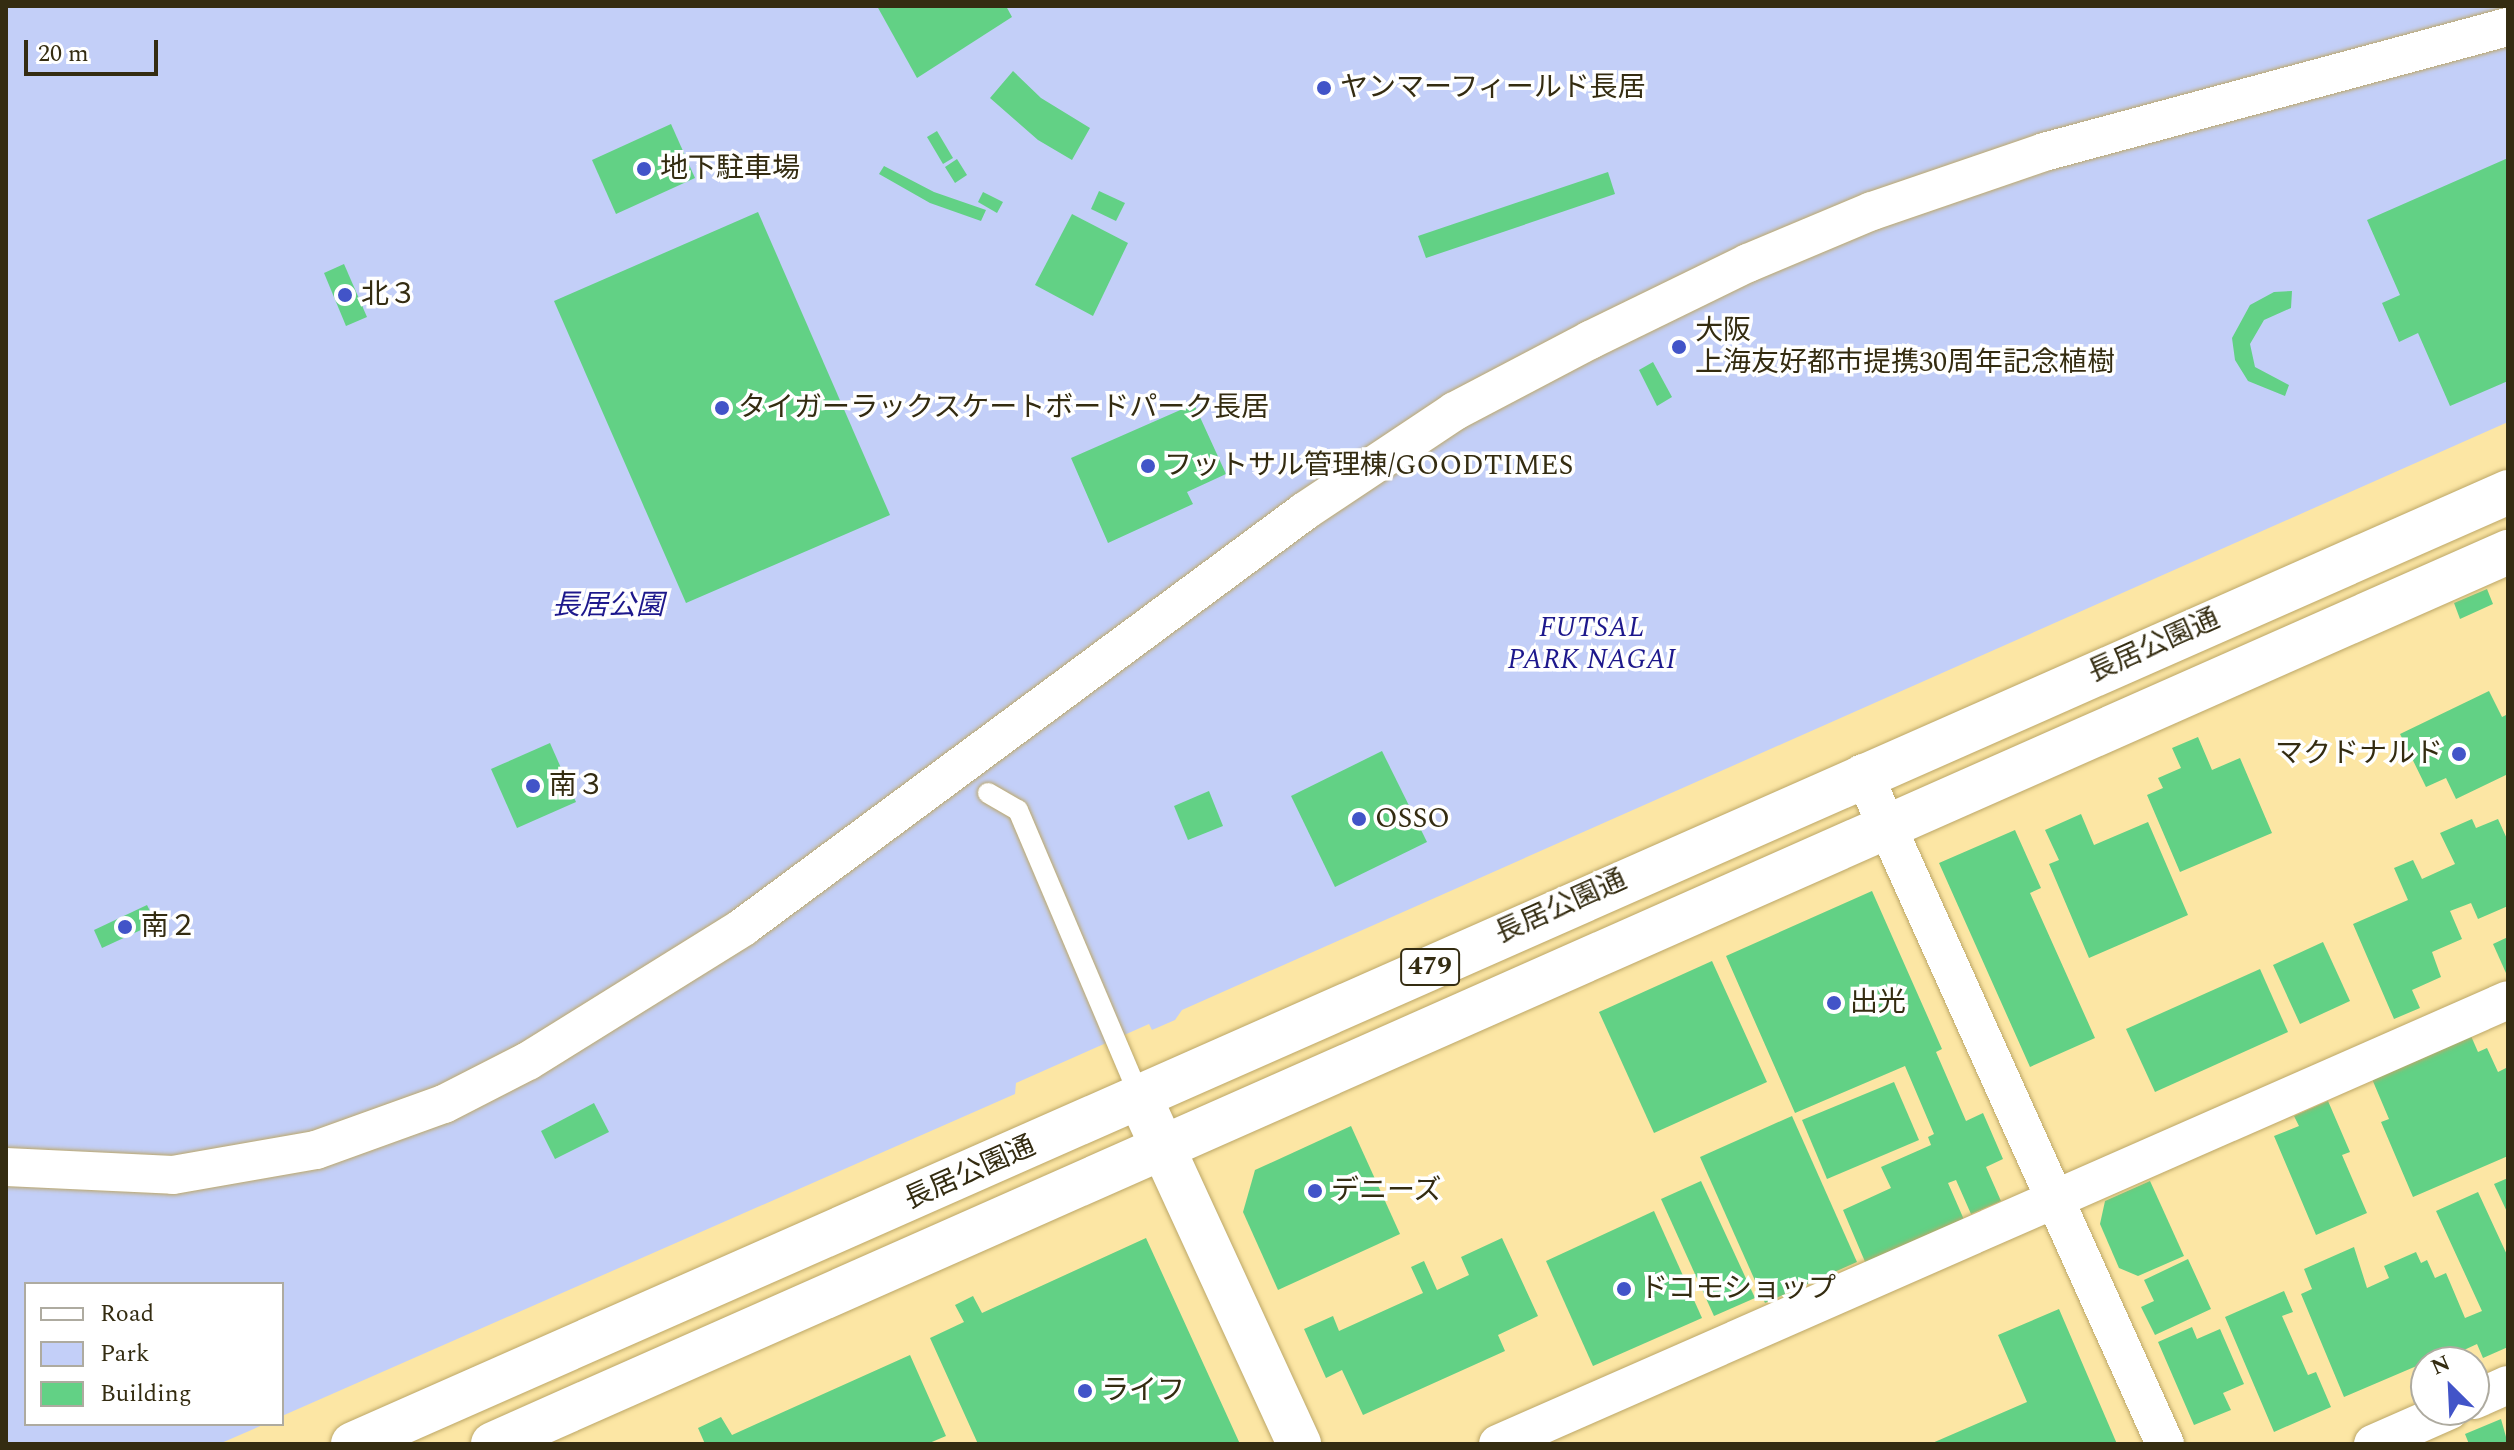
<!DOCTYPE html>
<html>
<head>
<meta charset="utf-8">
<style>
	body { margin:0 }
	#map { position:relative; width:2514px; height:1450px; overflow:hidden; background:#fce6a4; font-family:Spectral,"Noto Sans JP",serif }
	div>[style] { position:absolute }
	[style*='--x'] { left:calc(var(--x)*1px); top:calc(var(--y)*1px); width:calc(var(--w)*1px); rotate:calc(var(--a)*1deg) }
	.green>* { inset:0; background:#c3cff8 }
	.building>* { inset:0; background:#62d185 }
	.roads { filter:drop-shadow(0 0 2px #bca768) drop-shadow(0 0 2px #bca768) }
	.lane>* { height:20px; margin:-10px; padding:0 10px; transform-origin:10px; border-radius:10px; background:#fff }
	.street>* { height:38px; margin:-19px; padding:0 19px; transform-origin:19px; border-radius:19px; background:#fff }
	.secondary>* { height:44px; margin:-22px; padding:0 22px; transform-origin:22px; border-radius:22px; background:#fff }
	.highway>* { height:44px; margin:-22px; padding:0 22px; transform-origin:22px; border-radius:22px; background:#fff }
	.dots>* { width:22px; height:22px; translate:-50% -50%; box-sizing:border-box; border:4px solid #fff; border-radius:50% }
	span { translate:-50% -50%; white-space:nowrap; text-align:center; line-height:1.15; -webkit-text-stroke:7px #fff; paint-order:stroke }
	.shield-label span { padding:2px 6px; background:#fff; border:2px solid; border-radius:6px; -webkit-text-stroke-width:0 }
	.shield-label { font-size:26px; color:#342c11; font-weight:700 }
	.poi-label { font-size:28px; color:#342c11 }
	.left { translate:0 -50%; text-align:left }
	.right { translate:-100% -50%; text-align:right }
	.park-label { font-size:28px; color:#1d188c; font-style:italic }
	.street-label { font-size:28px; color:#342c11 }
	.frame { position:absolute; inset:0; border:8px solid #342c11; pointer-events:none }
	.legend { position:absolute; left:24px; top:1282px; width:260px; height:144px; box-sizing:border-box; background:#fff; border:2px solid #aeaba0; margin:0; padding:10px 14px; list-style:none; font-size:24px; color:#342c11 }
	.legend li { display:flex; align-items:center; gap:16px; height:40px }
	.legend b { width:40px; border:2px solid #aeaba0 }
	.north { position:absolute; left:2410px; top:1346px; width:80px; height:80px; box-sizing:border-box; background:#fff; border:2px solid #aeaba0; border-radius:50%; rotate:336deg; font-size:22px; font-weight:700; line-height:32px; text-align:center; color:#342c11 }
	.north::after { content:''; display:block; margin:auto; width:28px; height:36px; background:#4254c8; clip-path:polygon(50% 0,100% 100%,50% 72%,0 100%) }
	.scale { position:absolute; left:24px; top:40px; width:134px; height:36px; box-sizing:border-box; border:4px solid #342c11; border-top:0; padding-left:10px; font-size:24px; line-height:28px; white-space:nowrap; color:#342c11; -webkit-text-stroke:6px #fff; paint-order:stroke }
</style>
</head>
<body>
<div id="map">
	<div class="green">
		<i style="clip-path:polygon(6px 6px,2508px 6px,2508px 422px,1182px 1010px,1175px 1020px,1152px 1030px,1149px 1024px,1016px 1083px,1015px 1094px,282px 1416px,282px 1284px,26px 1284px,26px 1424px,265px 1424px,219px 1444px,6px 1444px)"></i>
	</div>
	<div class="building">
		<i style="clip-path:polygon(877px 6px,1006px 6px,1012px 17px,917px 78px)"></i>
		<i style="clip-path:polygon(1013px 71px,1041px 98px,1090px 128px,1072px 160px,1038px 140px,990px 98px)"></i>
		<i style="clip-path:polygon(671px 124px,695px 178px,616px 214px,592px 160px)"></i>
		<i style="clip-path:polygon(937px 131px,953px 158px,943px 164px,927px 137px)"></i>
		<i style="clip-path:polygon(2508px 158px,2508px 381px,2450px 406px,2418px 333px,2399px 342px,2382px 303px,2400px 295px,2367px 220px)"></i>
		<i style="clip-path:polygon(957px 159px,967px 175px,955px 183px,945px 167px)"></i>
		<i style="clip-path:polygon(884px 166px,934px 192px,986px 210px,981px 221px,930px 203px,879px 174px)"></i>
		<i style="clip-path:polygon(1608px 172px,1615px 194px,1426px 258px,1418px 236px)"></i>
		<i style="clip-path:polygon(1099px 191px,1125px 203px,1116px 221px,1091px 209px)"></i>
		<i style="clip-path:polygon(983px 192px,1003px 202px,997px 213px,978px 202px)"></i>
		<i style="clip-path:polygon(758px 212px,890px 515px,686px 603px,554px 301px)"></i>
		<i style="clip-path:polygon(1072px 214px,1128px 243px,1093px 316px,1035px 285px)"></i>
		<i style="clip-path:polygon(344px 264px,367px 317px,346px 326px,324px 273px)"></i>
		<i style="clip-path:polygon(2292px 291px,2291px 308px,2264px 320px,2250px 344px,2255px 367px,2289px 385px,2285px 396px,2248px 381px,2235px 360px,2232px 338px,2250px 305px,2274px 292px)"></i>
		<i style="clip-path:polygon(1653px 362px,1672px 397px,1657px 406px,1639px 370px)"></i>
		<i style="clip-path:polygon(1194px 404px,1226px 474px,1187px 492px,1193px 504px,1108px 543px,1071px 458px)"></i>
		<i style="clip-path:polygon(2487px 589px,2493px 604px,2460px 619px,2454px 603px)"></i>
		<i style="clip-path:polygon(2489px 691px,2502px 717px,2508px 714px,2508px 774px,2456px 799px,2446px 778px,2426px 787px,2400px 734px)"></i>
		<i style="clip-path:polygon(2198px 737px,2212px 770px,2240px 758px,2272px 833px,2180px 872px,2147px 795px,2163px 788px,2158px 778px,2181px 768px,2172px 748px)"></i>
		<i style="clip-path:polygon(550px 743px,576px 802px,517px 828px,491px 769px)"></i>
		<i style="clip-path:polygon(1382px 751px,1427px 842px,1335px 887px,1291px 796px)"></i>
		<i style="clip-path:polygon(1209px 791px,1223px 826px,1188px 840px,1174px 806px)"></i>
		<i style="clip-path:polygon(2081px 814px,2094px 845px,2148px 822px,2188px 915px,2089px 958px,2049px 864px,2059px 860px,2045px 830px)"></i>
		<i style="clip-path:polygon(2472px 819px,2476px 828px,2498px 819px,2508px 841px,2508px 906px,2478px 919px,2471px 903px,2450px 911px,2462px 939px,2432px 952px,2441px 977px,2412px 990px,2420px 1008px,2394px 1019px,2353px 924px,2408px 900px,2394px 868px,2413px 860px,2422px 879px,2455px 864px,2440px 833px)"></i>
		<i style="clip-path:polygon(2015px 830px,2041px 888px,2030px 893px,2095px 1038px,2030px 1067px,1939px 863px)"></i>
		<i style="clip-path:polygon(1872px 891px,1942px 1049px,1936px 1052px,1966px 1121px,1983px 1113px,2003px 1159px,1986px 1167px,2001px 1201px,1971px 1214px,1956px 1180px,1948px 1183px,1965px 1222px,1866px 1264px,1843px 1210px,1891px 1188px,1881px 1167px,1931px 1145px,1928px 1137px,1934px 1134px,1905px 1066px,1795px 1113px,1726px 956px)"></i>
		<i style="clip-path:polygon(147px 905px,156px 923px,102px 948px,94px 930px)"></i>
		<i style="clip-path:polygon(2508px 937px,2508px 972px,2506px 973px,2493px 944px)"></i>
		<i style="clip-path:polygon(2323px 942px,2350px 1001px,2300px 1024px,2273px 965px)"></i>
		<i style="clip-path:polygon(1712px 961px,1767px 1082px,1654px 1133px,1599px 1012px)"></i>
		<i style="clip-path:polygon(2260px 969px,2288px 1032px,2155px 1092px,2126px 1029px)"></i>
		<i style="clip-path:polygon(2471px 1036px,2478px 1052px,2487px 1048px,2498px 1072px,2508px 1067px,2508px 1156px,2413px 1197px,2381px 1122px,2389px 1119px,2372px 1079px)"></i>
		<i style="clip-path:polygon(1894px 1082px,1919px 1140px,1827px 1179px,1802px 1120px)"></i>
		<i style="clip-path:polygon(2328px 1101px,2350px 1152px,2342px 1155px,2367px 1213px,2316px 1235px,2274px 1136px,2299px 1126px,2294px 1116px)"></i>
		<i style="clip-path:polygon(594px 1103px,609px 1132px,555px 1159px,541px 1131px)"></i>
		<i style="clip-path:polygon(1792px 1116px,1857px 1262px,1765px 1303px,1700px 1157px)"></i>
		<i style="clip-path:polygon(1351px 1126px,1400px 1234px,1278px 1290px,1243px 1212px,1255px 1170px)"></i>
		<i style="clip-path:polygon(2508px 1178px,2508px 1214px,2494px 1184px)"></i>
		<i style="clip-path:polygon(1701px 1181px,1755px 1298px,1714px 1316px,1661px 1199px)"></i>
		<i style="clip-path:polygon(2150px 1181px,2184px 1256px,2138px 1276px,2119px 1268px,2100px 1224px,2105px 1201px)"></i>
		<i style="clip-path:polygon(2478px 1192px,2508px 1257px,2508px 1347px,2483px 1358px,2477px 1344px,2464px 1350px,2456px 1362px,2426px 1362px,2344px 1397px,2301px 1294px,2312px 1289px,2304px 1269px,2354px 1247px,2367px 1288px,2389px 1278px,2384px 1266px,2416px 1252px,2421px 1263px,2427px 1260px,2435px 1278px,2446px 1273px,2465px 1318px,2482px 1311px,2436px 1211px)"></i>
		<i style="clip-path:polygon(1654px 1211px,1702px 1318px,1593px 1366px,1546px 1261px)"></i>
		<i style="clip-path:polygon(1146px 1238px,1240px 1444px,978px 1444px,930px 1338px,964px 1322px,955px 1305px,973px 1296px,982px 1313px)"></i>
		<i style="clip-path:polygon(1502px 1238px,1538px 1316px,1498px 1335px,1505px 1351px,1363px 1415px,1342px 1370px,1326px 1378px,1304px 1329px,1333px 1316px,1339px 1331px,1423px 1293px,1411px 1267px,1424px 1261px,1437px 1290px,1469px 1275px,1461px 1257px)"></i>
		<i style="clip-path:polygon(2188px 1259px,2211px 1309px,2155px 1335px,2141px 1307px,2154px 1301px,2144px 1280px)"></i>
		<i style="clip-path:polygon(2284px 1291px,2293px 1312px,2282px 1316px,2308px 1375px,2316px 1372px,2331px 1407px,2274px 1432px,2225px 1317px)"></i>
		<i style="clip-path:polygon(2059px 1309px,2117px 1444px,1930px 1444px,2027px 1402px,1998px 1335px)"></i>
		<i style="clip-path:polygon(2192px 1327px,2197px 1339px,2220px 1329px,2244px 1384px,2223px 1393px,2231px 1410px,2194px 1425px,2158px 1342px)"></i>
		<i style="clip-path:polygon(910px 1355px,946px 1436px,927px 1444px,705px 1444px,698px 1428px,721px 1417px,732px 1435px)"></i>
		<i style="clip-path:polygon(2501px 1419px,2508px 1444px,2469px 1444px,2465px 1434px)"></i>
	</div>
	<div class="roads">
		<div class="lane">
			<i style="--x:988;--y:793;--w:34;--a:30"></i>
			<i style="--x:1018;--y:810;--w:313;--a:67"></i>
		</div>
		<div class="street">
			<i style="--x:1863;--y:773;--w:736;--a:65.77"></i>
			<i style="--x:6;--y:1167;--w:167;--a:2.7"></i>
			<i style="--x:173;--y:1175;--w:145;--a:-9.9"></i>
			<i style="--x:316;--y:1150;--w:136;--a:-19.8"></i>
			<i style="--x:444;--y:1104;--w:94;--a:-27.1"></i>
			<i style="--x:528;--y:1061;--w:253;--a:-31.9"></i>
			<i style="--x:743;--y:927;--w:699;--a:-36.51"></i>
			<i style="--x:1305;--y:511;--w:180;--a:-33.7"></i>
			<i style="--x:1455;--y:411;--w:153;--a:-27.7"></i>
			<i style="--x:1590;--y:340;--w:176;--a:-26"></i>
			<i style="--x:1748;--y:263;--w:134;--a:-22.8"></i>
			<i style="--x:1872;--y:211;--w:182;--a:-18.9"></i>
			<i style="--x:2044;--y:152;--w:481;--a:-15.1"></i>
			<i style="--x:2474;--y:1400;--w:37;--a:-24"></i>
			<i style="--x:1498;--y:1444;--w:1103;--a:-23.73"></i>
			<i style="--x:2373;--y:1444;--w:84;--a:-23.8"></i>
		</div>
		<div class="secondary">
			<i style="--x:1140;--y:1098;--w:381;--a:65.3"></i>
		</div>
		<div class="highway">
			<i style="--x:353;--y:1444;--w:2356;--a:-23.83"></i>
			<i style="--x:493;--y:1444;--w:2204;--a:-23.88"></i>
		</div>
	</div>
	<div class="dots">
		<i style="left:1324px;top:88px;background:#4254c8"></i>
		<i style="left:644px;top:169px;background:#4254c8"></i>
		<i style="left:345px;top:295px;background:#4254c8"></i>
		<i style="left:1679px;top:347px;background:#4254c8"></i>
		<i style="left:722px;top:408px;background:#4254c8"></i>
		<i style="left:1148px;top:466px;background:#4254c8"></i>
		<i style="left:2459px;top:754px;background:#4254c8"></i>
		<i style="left:533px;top:786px;background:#4254c8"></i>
		<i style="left:1359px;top:819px;background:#4254c8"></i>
		<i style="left:125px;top:927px;background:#4254c8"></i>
		<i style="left:1834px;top:1003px;background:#4254c8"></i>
		<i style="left:1315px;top:1191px;background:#4254c8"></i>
		<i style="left:1624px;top:1289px;background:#4254c8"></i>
		<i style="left:1085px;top:1391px;background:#4254c8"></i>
	</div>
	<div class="shield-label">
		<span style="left:1430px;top:967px">479</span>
	</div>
	<div class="poi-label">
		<span class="left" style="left:1340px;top:88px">ヤンマーフィールド長居</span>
		<span class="left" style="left:660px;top:169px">地下駐車場</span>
		<span class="left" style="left:361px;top:295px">北３</span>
		<span class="left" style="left:1695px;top:347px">大阪<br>上海友好都市提携30周年記念植樹</span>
		<span class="left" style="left:738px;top:408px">タイガーラックスケートボードパーク長居</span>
		<span class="left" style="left:1164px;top:466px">フットサル管理棟/GOODTIMES</span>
		<span class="right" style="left:2443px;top:754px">マクドナルド</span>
		<span class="left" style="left:549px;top:786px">南３</span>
		<span class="left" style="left:1375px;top:819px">OSSO</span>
		<span class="left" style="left:141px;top:927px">南２</span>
		<span class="left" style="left:1850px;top:1003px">出光</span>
		<span class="left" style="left:1331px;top:1191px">デニーズ</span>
		<span class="left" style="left:1640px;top:1289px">ドコモショップ</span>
		<span class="left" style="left:1101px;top:1391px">ライフ</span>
	</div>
	<div class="park-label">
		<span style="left:608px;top:606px">長居公園</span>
		<span style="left:1592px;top:644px">FUTSAL<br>PARK NAGAI</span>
	</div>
	<div class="street-label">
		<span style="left:2154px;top:646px;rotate:-24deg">長居公園通</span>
		<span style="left:1561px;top:907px;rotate:-24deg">長居公園通</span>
		<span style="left:970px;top:1173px;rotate:-24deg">長居公園通</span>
	</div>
	<div class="frame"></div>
	<ul class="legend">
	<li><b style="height:10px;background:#fff"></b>Road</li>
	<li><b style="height:22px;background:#c3cff8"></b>Park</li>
	<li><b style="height:22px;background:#62d185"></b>Building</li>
	</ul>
	<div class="north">N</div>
	<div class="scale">20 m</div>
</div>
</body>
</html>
